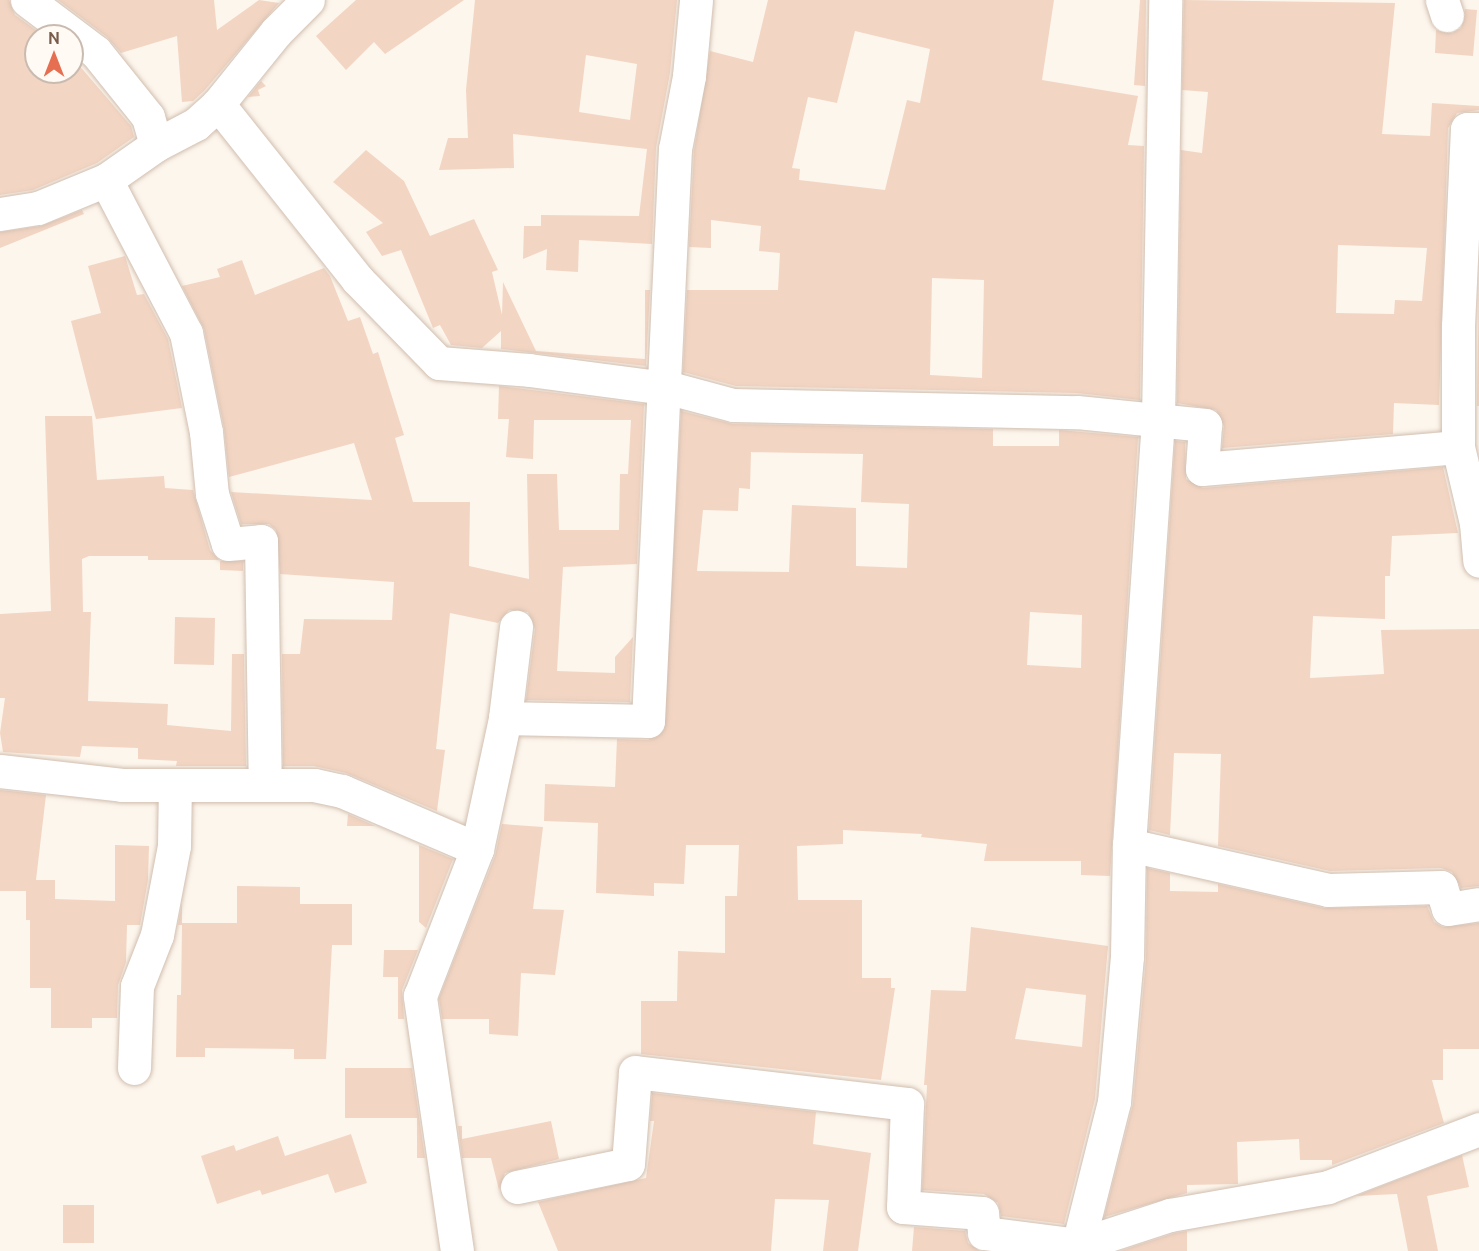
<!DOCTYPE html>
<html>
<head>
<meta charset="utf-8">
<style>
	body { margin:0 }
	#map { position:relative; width:1479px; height:1251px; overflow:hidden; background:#fdf6ec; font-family:Ubuntu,sans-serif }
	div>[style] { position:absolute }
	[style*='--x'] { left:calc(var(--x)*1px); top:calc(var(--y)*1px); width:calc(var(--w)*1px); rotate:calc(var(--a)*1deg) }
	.building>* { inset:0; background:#f3d5c3 }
	.roads { filter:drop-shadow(0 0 2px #d1beb0) drop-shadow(0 0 2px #d1beb0) }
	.minor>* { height:33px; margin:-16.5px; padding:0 16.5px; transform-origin:16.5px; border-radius:16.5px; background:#fff }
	span { translate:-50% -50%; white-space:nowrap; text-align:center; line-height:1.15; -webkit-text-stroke:4.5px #fffaf3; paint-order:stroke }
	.north { position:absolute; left:24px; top:24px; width:60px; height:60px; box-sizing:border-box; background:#fffaf3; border:2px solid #cabbb1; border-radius:50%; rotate:0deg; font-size:16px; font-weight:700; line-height:24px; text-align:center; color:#7a5c4d }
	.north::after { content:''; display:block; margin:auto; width:21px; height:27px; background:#e76f51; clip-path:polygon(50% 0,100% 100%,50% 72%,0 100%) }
</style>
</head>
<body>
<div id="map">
	<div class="building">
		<i style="clip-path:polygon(0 0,9px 0,15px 15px,44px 36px,36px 36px,36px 72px,72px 72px,72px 57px,131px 126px,134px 137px,97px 163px,33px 190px,0 195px)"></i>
		<i style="clip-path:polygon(58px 0,214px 0,217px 30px,259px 0,279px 3px,204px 91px,193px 101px,182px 102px,177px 36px,121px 53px,107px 37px)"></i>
		<i style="clip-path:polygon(356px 0,464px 0,385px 54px,374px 42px,346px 70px,316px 36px)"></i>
		<i style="clip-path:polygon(evenodd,475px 0,677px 0,670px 73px,656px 148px,652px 244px,579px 240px,578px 272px,546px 270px,547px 249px,523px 259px,524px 226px,541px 226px,541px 215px,639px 216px,647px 149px,513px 134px,514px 168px,439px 170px,448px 138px,468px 138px,466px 90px,475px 0,586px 55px,637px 64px,630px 120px,579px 112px,586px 55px)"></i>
		<i style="clip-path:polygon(evenodd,768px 0,1054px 0,1042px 80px,1138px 96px,1128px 145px,1144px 146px,1140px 400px,1077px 393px,736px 386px,683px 372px,687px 290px,778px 290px,780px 253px,759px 251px,761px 226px,711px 220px,711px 248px,689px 247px,694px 151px,710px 51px,753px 62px,768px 0,855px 31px,930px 49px,920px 103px,907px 100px,885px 190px,799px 180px,800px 169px,792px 168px,808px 97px,837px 103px,855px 31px,768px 0,932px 278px,984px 280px,982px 378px,930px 375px,932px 278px)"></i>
		<i style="clip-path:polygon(1140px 0,1146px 0,1145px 86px,1134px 85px)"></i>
		<i style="clip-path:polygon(evenodd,1184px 0,1395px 3px,1382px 134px,1430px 136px,1432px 103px,1479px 106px,1479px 110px,1457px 113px,1448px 128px,1439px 405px,1394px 403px,1393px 434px,1222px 448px,1224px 426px,1216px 410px,1177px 403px,1181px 150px,1202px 153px,1208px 92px,1182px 90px,1184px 0,1338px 245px,1427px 248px,1422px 301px,1395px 300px,1394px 314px,1336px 313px,1338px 245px)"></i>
		<i style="clip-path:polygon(1465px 9px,1477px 10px,1473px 56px,1435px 53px,1436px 30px,1452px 33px,1461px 28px)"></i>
		<i style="clip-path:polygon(261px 81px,266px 86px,258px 90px,260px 96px,248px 97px)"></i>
		<i style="clip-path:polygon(366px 150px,404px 181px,430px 236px,474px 219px,498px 270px,492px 272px,502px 315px,503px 282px,536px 351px,645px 359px,645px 290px,650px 290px,646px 366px,501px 349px,501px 331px,482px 348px,451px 345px,440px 325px,433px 328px,401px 250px,382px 256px,366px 232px,383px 223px,333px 182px)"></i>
		<i style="clip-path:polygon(82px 210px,84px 214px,0 248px,0 232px,41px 226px)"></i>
		<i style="clip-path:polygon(125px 256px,137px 295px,144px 294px,168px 339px,182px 408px,96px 419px,71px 321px,101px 313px,88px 266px)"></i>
		<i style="clip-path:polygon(242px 260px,255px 295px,324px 268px,330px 276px,348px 321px,360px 317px,373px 354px,378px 352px,404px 435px,395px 438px,413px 502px,470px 502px,469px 566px,529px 579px,527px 474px,557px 474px,559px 530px,619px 530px,620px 474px,628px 474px,631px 420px,534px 420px,533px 459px,506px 457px,509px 419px,498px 419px,499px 386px,644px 404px,637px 564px,563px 567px,557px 671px,615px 673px,615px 657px,633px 637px,630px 702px,526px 700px,535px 629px,528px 612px,509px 610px,498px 623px,450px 613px,436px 749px,445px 750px,437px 811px,346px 773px,314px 766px,283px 766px,282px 654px,300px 654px,304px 619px,392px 620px,394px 582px,280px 574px,276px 530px,269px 524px,241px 524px,231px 492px,372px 500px,354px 443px,229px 477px,224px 428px,204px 329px,182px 286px,220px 277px,217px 269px)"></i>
		<i style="clip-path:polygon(1479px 277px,1479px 406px,1477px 406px)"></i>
		<i style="clip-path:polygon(evenodd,681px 411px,733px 424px,993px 429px,993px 446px,1059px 446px,1059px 430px,1138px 437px,1110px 876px,1081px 875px,1081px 861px,984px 861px,987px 844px,921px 837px,922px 834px,843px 830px,843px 844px,797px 846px,798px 900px,862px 900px,862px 978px,891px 978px,891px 988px,895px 988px,881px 1080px,641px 1054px,641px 1001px,677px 1001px,678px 951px,725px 953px,725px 896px,737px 896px,739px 845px,686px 845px,684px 884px,654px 883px,654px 896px,596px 893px,598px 823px,544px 821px,545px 784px,615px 787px,617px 739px,648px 740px,664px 730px,681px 411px,751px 452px,863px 454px,861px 502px,909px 504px,907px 568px,856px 566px,856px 508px,792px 505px,789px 572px,697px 571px,703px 510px,738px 511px,739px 488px,750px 489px,751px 452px,681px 411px,1030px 612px,1082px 615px,1081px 668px,1027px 665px,1030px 612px)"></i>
		<i style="clip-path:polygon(45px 416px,92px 416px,97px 480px,164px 476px,165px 488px,193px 490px,210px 550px,219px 560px,148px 560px,148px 556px,89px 556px,82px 559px,83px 612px,91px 612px,88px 701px,168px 704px,167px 725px,231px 731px,232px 654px,244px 654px,246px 766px,176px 766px,177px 761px,138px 759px,138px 748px,82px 746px,80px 757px,3px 752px,0 733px,5px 698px,0 698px,0 614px,51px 611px)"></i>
		<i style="clip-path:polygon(1175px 441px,1185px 442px,1186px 479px,1203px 488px,1443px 467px,1458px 533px,1392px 536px,1390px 576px,1385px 576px,1385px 619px,1313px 616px,1310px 678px,1384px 674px,1381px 630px,1479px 629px,1479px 886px,1461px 888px,1452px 872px,1441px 868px,1330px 871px,1218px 846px,1221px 754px,1174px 753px,1170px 835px,1149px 830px)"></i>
		<i style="clip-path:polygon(220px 561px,243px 561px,243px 571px,220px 570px)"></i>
		<i style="clip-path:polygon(175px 617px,215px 618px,214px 665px,174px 664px)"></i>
		<i style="clip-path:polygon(0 790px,46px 795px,36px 880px,55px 880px,55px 899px,115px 901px,115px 845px,149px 846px,148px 880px,140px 925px,127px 925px,126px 962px,118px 985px,117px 1018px,92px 1018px,92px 1028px,51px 1028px,51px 988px,30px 988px,30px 920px,26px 920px,26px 891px,0 891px)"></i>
		<i style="clip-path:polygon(348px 814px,375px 826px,347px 826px)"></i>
		<i style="clip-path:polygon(502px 824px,543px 827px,533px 909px,564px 910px,555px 975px,521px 973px,518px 1036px,489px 1034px,489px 1019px,442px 1019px,439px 998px,495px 856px)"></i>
		<i style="clip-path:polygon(419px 845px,453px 859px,426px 928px,419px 922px)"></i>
		<i style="clip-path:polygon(1147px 868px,1170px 873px,1170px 891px,1218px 892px,1218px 884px,1324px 908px,1427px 906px,1434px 922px,1443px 927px,1479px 923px,1479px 1049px,1443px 1049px,1443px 1080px,1432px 1080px,1444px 1123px,1332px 1165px,1332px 1160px,1300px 1160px,1299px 1139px,1237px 1142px,1238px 1184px,1187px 1185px,1187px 1193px,1104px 1217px,1133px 1104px,1146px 959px)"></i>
		<i style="clip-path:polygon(237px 886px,300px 887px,300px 904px,352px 904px,352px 945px,332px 945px,326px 1059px,294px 1059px,294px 1049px,205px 1048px,205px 1057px,176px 1057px,177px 995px,181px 995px,182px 925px,178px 925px,182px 903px,182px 923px,237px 923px)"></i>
		<i style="clip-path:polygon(evenodd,971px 927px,1108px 946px,1095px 1099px,1064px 1224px,1001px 1216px,998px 1203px,984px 1194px,922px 1190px,927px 1085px,924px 1085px,931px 990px,966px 991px,971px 927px,1026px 988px,1086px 995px,1082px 1047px,1015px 1039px,1026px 988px)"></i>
		<i style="clip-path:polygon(384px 950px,418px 950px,402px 990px,404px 1019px,398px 1019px,398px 977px,383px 977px)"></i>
		<i style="clip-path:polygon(345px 1068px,412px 1068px,425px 1158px,417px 1158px,417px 1118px,345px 1118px)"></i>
		<i style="clip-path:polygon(652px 1093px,816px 1112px,813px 1144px,871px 1153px,858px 1251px,823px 1251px,829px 1200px,775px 1199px,771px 1251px,558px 1251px,538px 1202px,646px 1178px,654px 1121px,650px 1121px)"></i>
		<i style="clip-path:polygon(551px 1121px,559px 1159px,505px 1173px,499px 1190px,491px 1158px,462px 1158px,458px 1126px,462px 1126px,462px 1139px)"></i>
		<i style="clip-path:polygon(351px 1134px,367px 1183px,335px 1193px,328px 1174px,262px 1195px,260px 1190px,217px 1204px,201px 1156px,234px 1145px,236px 1151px,278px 1136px,285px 1156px)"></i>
		<i style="clip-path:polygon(1462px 1155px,1469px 1187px,1427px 1196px,1438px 1251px,1408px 1251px,1397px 1194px,1356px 1196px)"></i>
		<i style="clip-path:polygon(63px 1205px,94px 1205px,94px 1243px,63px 1243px)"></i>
		<i style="clip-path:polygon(914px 1227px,965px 1231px,968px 1243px,980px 1251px,912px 1251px)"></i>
		<i style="clip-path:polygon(1187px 1231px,1187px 1251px,1120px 1251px,1175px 1233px)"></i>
	</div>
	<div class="roads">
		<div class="minor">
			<i style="--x:27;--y:0;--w:86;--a:37"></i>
			<i style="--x:96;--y:52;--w:83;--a:51.3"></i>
			<i style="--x:148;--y:117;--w:29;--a:74"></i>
			<i style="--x:1442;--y:0;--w:16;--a:72"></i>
			<i style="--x:218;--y:104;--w:223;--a:51.5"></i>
			<i style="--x:357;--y:279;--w:117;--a:45.7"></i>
			<i style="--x:439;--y:363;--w:90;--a:4.4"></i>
			<i style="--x:529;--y:370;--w:146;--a:7.5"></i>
			<i style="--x:106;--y:180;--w:173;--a:62.4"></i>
			<i style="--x:186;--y:333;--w:101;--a:78.6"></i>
			<i style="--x:206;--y:432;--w:62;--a:84.5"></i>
			<i style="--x:212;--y:494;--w:52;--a:72.3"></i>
			<i style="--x:228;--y:544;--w:33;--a:-5"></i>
			<i style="--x:261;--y:541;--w:242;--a:89.1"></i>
			<i style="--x:0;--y:214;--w:38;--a:-9"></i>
			<i style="--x:38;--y:208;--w:74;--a:-22.4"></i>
			<i style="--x:106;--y:180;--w:61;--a:-35"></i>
			<i style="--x:156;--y:145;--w:45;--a:-27.7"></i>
			<i style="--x:196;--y:124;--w:30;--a:-42"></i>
			<i style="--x:218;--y:104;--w:92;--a:-51.1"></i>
			<i style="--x:276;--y:32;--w:45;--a:-45"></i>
			<i style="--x:662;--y:386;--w:73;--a:15"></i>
			<i style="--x:733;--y:405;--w:344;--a:1.2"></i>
			<i style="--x:1077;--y:412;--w:129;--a:5.8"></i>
			<i style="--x:1205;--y:425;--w:44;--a:93.9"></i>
			<i style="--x:1202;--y:469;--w:257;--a:-4.9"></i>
			<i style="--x:1458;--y:447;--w:121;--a:-90"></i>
			<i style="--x:1458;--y:326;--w:197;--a:-87.4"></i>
			<i style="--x:1467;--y:129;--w:12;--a:0"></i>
			<i style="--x:1458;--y:447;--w:78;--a:76.7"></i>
			<i style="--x:1476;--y:523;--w:38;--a:85"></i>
			<i style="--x:505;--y:718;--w:143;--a:1.2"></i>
			<i style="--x:648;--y:721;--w:573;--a:-87.3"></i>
			<i style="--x:675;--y:149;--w:74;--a:-79.1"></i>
			<i style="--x:689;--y:76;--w:76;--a:-84.7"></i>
			<i style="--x:0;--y:771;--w:123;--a:6.5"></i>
			<i style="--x:122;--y:785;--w:192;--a:0"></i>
			<i style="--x:314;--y:785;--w:29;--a:12"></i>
			<i style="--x:342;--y:791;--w:147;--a:23.2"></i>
			<i style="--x:1129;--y:845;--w:204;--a:12.7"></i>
			<i style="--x:1328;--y:890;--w:113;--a:-1.5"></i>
			<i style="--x:1441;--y:887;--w:23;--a:72"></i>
			<i style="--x:1448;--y:909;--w:31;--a:-9"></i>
			<i style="--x:134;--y:1068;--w:82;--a:-87.9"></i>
			<i style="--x:137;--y:986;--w:55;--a:-68.6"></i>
			<i style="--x:157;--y:935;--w:91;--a:-79.2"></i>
			<i style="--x:174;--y:846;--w:61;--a:-89.1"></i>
			<i style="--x:517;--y:1187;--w:113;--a:-11.7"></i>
			<i style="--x:628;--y:1164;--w:92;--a:-85.6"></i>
			<i style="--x:635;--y:1072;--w:274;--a:6.7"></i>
			<i style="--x:907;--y:1104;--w:103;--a:92.2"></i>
			<i style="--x:903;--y:1207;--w:79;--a:4.3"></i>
			<i style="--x:982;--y:1213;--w:20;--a:84"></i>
			<i style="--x:984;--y:1233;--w:95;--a:7.3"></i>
			<i style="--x:1078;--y:1245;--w:147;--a:-75.9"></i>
			<i style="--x:1114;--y:1102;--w:146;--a:-84.9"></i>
			<i style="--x:1127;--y:957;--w:112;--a:-89"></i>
			<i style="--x:1129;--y:845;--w:426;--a:-86.1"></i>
			<i style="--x:1158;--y:420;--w:420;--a:-89"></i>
			<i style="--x:457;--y:1251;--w:258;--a:-98.3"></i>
			<i style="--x:420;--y:996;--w:158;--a:-68.8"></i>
			<i style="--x:477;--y:849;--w:134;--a:-77.9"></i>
			<i style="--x:505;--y:718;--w:92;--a:-83.1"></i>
			<i style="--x:1077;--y:1251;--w:6;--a:-81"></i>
			<i style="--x:1078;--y:1245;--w:97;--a:-18.1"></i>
			<i style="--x:1170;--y:1215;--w:160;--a:-10"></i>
			<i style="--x:1328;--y:1187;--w:162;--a:-21"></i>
		</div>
	</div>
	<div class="north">N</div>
</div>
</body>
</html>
